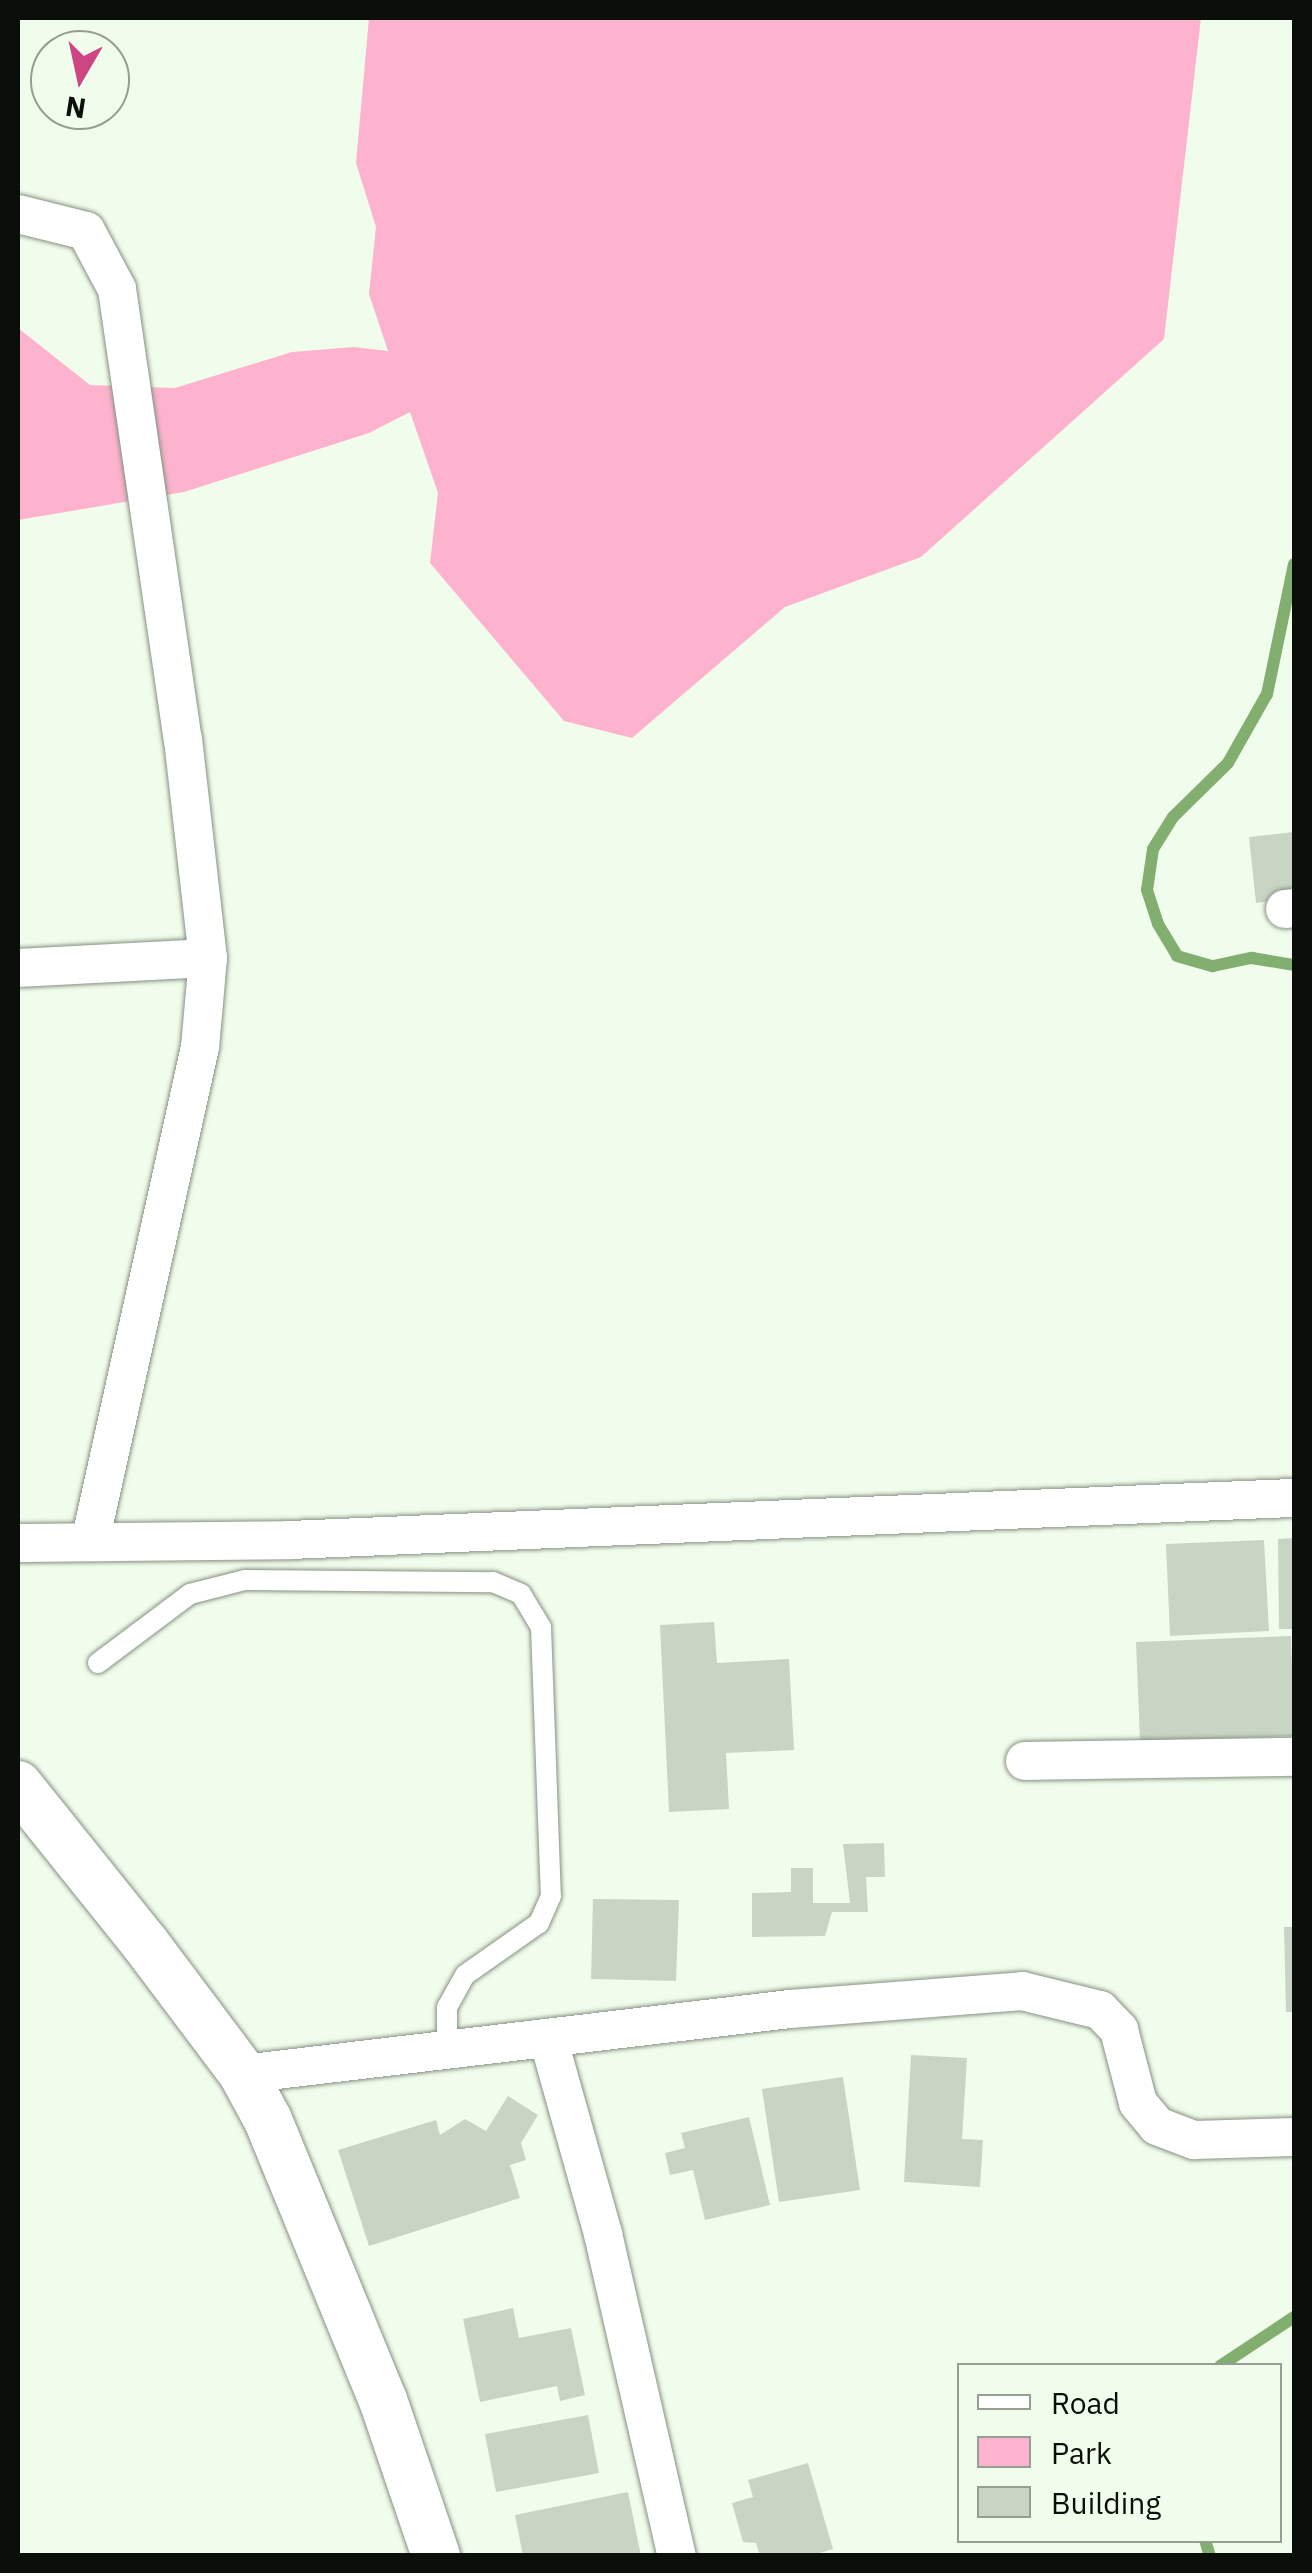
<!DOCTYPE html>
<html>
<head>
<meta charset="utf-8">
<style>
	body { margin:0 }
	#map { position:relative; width:1312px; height:2573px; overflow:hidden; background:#f1fdec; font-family:"IBM Plex Sans",sans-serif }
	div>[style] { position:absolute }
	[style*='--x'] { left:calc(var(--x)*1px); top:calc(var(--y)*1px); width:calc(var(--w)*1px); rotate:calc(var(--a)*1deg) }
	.green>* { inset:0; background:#fdb3cd }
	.stream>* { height:12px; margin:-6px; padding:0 6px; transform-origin:6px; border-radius:6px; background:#82ae6f }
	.building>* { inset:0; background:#c9d5c4 }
	.roads { filter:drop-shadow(0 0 2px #869182) drop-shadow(0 0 2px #869182) }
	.service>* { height:20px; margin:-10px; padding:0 10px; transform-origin:10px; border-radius:10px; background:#fff }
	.minor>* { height:38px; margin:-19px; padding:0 19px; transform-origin:19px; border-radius:19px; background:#fff }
	.tertiary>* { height:48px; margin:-24px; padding:0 24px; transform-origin:24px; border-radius:24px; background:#fff }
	span { translate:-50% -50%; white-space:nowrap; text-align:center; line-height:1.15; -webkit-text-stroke:8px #f1fdec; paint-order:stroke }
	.frame { position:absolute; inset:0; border:20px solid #0b0f0a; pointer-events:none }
	.legend { position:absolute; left:957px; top:2363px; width:325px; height:180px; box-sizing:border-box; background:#f1fdec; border:2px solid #959e92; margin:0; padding:12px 18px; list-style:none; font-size:30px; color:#0b0f0a }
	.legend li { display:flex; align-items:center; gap:20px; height:50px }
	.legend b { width:50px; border:2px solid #959e92 }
	.north { position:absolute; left:30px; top:30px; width:100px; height:100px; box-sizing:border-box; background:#f1fdec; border:2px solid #959e92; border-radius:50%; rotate:189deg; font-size:28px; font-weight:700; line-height:40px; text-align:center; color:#0b0f0a }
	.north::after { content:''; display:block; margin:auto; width:35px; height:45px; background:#cd4683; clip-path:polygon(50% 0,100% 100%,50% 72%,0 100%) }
</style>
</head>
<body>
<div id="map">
	<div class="green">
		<i style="clip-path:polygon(369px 18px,1201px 18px,1164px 339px,921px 557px,785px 607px,632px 738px,564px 721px,430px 563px,438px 493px,410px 412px,369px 433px,184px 492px,18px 520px,18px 328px,90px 385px,175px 388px,292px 352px,354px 347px,388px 351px,369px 294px,376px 227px,356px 163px)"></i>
	</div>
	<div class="stream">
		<i style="--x:1294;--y:564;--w:133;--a:101.7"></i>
		<i style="--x:1267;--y:694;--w:79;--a:119.5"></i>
		<i style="--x:1228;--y:763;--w:77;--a:135.5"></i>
		<i style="--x:1173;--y:817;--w:38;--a:122"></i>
		<i style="--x:1153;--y:849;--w:41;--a:98.3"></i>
		<i style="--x:1147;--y:890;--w:36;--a:72"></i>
		<i style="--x:1158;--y:924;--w:37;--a:59"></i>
		<i style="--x:1177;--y:956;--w:37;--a:16"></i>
		<i style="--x:1213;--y:966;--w:40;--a:-12"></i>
		<i style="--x:1252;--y:958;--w:43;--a:9.5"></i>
		<i style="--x:1220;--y:2366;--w:89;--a:-33.5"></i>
		<i style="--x:1205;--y:2540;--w:17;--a:73"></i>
	</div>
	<div class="building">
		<i style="clip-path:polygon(1294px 832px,1294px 898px,1256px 903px,1249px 837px)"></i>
		<i style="clip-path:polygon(1294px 1538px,1294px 1629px,1279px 1629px,1278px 1539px)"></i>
		<i style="clip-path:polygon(1264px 1540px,1269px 1631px,1170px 1636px,1166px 1544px)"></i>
		<i style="clip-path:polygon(714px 1622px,717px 1663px,789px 1659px,794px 1750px,726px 1753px,729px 1809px,669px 1812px,660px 1625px)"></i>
		<i style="clip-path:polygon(1291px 1636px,1294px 1736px,1140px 1741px,1136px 1642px)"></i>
		<i style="clip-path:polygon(884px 1843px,885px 1877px,866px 1877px,868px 1912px,832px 1912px,825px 1936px,752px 1937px,752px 1893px,791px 1892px,791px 1868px,813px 1868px,813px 1903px,850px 1903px,843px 1844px)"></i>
		<i style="clip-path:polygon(593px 1899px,679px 1900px,676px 1981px,591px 1979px)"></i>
		<i style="clip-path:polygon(1284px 1927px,1294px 1927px,1294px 2012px,1286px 2012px)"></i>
		<i style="clip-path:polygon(911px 2055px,967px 2058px,962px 2139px,983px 2140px,980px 2187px,904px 2182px)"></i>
		<i style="clip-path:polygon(843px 2077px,860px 2190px,779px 2202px,762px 2089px)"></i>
		<i style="clip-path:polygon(508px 2096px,538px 2115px,521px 2143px,526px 2160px,510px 2165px,520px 2198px,369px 2246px,338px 2150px,436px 2120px,440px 2135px,465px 2119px,486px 2131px)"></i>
		<i style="clip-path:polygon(749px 2117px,770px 2205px,705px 2220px,693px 2170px,670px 2175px,665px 2153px,685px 2148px,681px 2133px)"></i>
		<i style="clip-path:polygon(513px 2308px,519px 2338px,571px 2328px,585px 2395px,560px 2401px,557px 2386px,480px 2402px,463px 2319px)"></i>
		<i style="clip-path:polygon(588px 2415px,599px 2473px,496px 2492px,485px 2434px)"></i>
		<i style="clip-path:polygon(808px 2463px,833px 2549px,809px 2556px,760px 2556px,756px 2543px,743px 2542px,732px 2503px,753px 2497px,748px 2480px)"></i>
		<i style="clip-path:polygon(628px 2492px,641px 2556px,523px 2556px,515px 2515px)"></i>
	</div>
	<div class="roads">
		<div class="service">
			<i style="--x:98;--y:1663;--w:115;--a:-36.9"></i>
			<i style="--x:190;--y:1594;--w:57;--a:-14.3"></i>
			<i style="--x:245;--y:1580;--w:248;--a:0.5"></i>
			<i style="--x:493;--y:1582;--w:30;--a:23"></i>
			<i style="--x:521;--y:1594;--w:39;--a:59"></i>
			<i style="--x:541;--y:1627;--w:269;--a:87.9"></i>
			<i style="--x:551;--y:1896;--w:30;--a:114"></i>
			<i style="--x:539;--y:1923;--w:90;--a:144.9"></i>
			<i style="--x:465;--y:1975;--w:37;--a:119"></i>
			<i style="--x:447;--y:2007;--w:42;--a:90"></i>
		</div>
		<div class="minor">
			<i style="--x:18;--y:214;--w:70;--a:14"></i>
			<i style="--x:86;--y:231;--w:66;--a:61.9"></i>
			<i style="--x:117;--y:289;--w:455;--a:81.7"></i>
			<i style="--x:183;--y:739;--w:220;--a:83.5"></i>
			<i style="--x:208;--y:958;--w:89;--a:95.1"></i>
			<i style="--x:200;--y:1047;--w:507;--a:102.53"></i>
			<i style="--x:1285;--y:909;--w:9;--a:-6"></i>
			<i style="--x:18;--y:968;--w:190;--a:-3"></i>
			<i style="--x:18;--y:1543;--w:272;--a:-0.6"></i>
			<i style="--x:290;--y:1540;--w:1005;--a:-2.4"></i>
			<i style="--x:1025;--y:1761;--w:269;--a:-0.9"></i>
			<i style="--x:548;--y:2038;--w:204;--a:74.3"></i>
			<i style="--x:603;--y:2234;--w:330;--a:77.1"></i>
			<i style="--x:243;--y:2074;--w:551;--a:-6.78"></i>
			<i style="--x:790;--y:2009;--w:233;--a:-4.4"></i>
			<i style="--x:1022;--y:1991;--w:80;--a:13.7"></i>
			<i style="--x:1100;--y:2010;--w:28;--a:46"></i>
			<i style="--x:1119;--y:2030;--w:75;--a:75.4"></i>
			<i style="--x:1138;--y:2103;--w:30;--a:50"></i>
			<i style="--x:1157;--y:2126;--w:40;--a:21"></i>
			<i style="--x:1194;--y:2140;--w:100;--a:-1.7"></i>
		</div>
		<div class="tertiary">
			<i style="--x:18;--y:1785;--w:201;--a:51.3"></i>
			<i style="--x:144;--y:1942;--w:165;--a:53.1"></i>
			<i style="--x:243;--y:2074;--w:52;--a:61.5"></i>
			<i style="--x:268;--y:2120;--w:303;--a:67.7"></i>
			<i style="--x:383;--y:2400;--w:165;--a:71.2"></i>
		</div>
	</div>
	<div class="frame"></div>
	<ul class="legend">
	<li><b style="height:12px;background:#fff"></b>Road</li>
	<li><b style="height:28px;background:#fdb3cd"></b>Park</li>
	<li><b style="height:28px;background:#c9d5c4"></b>Building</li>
	</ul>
	<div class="north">N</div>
</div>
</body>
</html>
